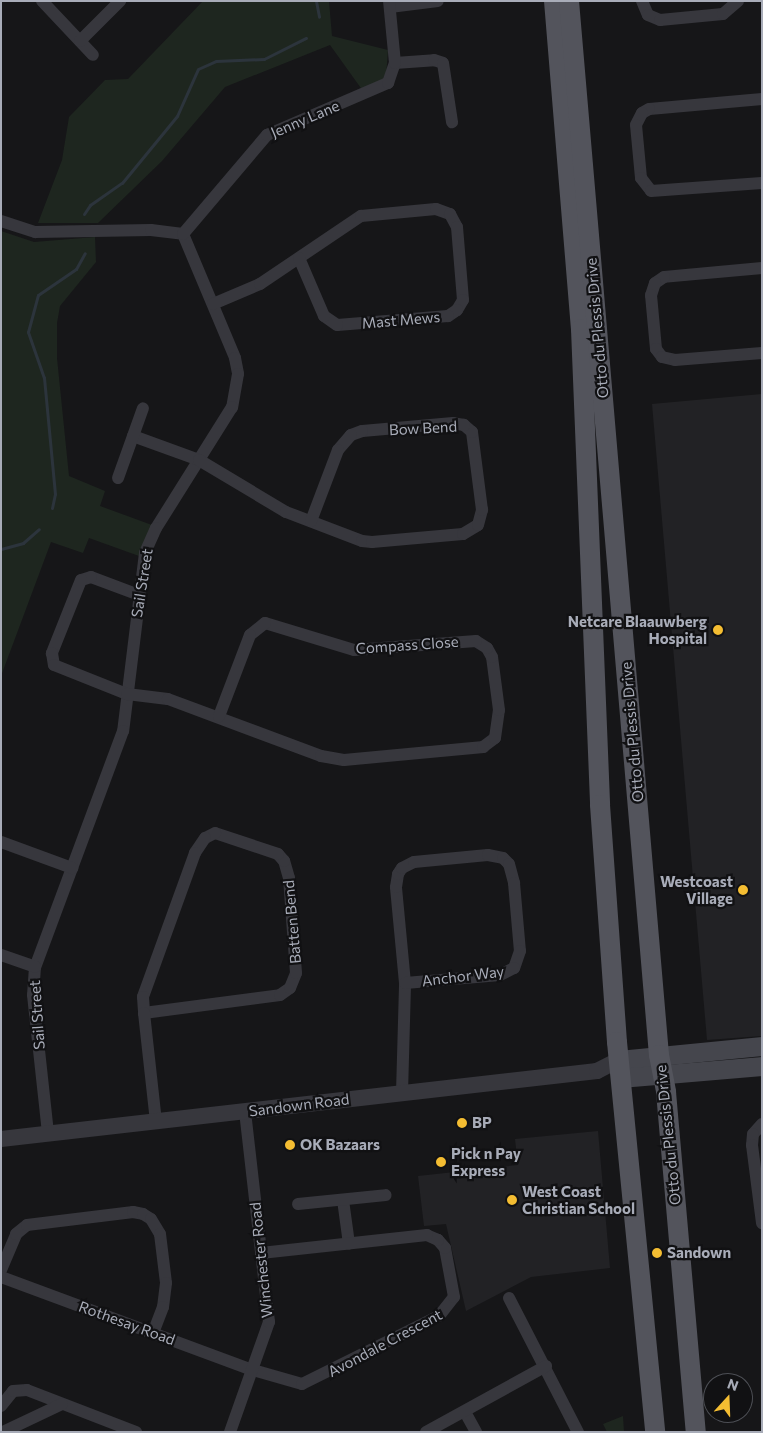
<!DOCTYPE html>
<html>
<head>
<meta charset="utf-8">
<style>
	body { margin:0 }
	#map { position:relative; width:763px; height:1433px; overflow:hidden; background:#161618; font-family:Commissioner,sans-serif }
	div>[style] { position:absolute }
	[style*='--x'] { left:calc(var(--x)*1px); top:calc(var(--y)*1px); width:calc(var(--w)*1px); rotate:calc(var(--a)*1deg) }
	.built>* { inset:0; background:#222225 }
	.green>* { inset:0; background:#1e261f }
	.stream>* { height:3px; margin:-1.5px; padding:0 1.5px; transform-origin:1.5px; border-radius:1.5px; background:#2c343c }
	.minor>* { height:12px; margin:-6px; padding:0 6px; transform-origin:6px; border-radius:6px; background:#37373d }
	.tertiary>* { height:16px; margin:-8px; padding:0 8px; transform-origin:8px; border-radius:8px; background:#37373d }
	.secondary>* { height:19px; margin:-9.5px; padding:0 9.5px; transform-origin:9.5px; border-radius:9.5px; background:#45464d }
	.primary>* { height:20px; margin:-10px; padding:0 10px; transform-origin:10px; border-radius:10px; background:#53545c }
	.dots>* { width:14px; height:14px; translate:-50% -50%; box-sizing:border-box; border:2px solid #111113; border-radius:50% }
	span { translate:-50% -50%; white-space:nowrap; text-align:center; line-height:1.15; -webkit-text-stroke:4.5px #111113; paint-order:stroke }
	.street-label { font-size:15px; color:#a8acb8 }
	.poi-label { font-size:15px; color:#a8acb8; font-weight:700 }
	.right { translate:-100% -50%; text-align:right }
	.left { translate:0 -50%; text-align:left }
	.frame { position:absolute; inset:0; border:2px solid #a8acb8; pointer-events:none }
	.north { position:absolute; left:703px; top:1373px; width:50px; height:50px; box-sizing:border-box; background:#111113; border:1px solid #4d4f55; border-radius:50%; rotate:20deg; font-size:14px; font-weight:700; line-height:20px; text-align:center; color:#a8acb8 }
	.north::after { content:''; display:block; margin:auto; width:18px; height:22px; background:#f4bd32; clip-path:polygon(50% 0,100% 100%,50% 72%,0 100%) }
</style>
</head>
<body>
<div id="map">
	<div class="built">
		<i style="clip-path:polygon(762px 394px,762px 1036px,707px 1040px,652px 404px)"></i>
		<i style="clip-path:polygon(598px 1131px,610px 1268px,531px 1277px,466px 1311px,446px 1224px,424px 1226px,418px 1176px,518px 1165px,515px 1139px)"></i>
	</div>
	<div class="green">
		<i style="clip-path:polygon(203px 1px,329px 1px,332px 36px,388px 50px,386px 77px,363px 91px,330px 45px,225px 87px,162px 161px,98px 223px,38px 223px,62px 160px,69px 117px,105px 80px,128px 79px)"></i>
		<i style="clip-path:polygon(1px 231px,34px 242px,95px 237px,96px 262px,60px 306px,57px 323px,57px 358px,69px 476px,105px 491px,100px 506px,152px 525px,139px 556px,89px 538px,83px 553px,51px 542px,1px 676px)"></i>
		<i style="clip-path:polygon(623px 1416px,624px 1432px,607px 1432px,603px 1424px)"></i>
	</div>
	<div class="stream">
		<i style="--x:316;--y:1;--w:16;--a:79"></i>
		<i style="--x:84;--y:214;--w:11;--a:-56"></i>
		<i style="--x:90;--y:205;--w:39;--a:-35"></i>
		<i style="--x:122;--y:183;--w:87;--a:-50.6"></i>
		<i style="--x:177;--y:116;--w:51;--a:-65.9"></i>
		<i style="--x:198;--y:69;--w:20;--a:-24"></i>
		<i style="--x:216;--y:61;--w:48;--a:-2.4"></i>
		<i style="--x:264;--y:59;--w:47;--a:-26.6"></i>
		<i style="--x:52;--y:508;--w:14;--a:-78"></i>
		<i style="--x:55;--y:494;--w:117;--a:-95.4"></i>
		<i style="--x:44;--y:378;--w:49;--a:-109.2"></i>
		<i style="--x:28;--y:332;--w:38;--a:-75"></i>
		<i style="--x:38;--y:295;--w:46;--a:-34.4"></i>
		<i style="--x:76;--y:269;--w:18;--a:-61"></i>
		<i style="--x:1;--y:549;--w:23;--a:-15"></i>
		<i style="--x:23;--y:543;--w:21;--a:-41"></i>
	</div>
	<div class="minor">
		<i style="--x:42;--y:1;--w:74;--a:46.6"></i>
		<i style="--x:642;--y:1;--w:15;--a:67"></i>
		<i style="--x:648;--y:15;--w:13;--a:23"></i>
		<i style="--x:660;--y:20;--w:63;--a:-5.4"></i>
		<i style="--x:723;--y:14;--w:20;--a:-41"></i>
		<i style="--x:390;--y:7;--w:48;--a:-7.1"></i>
		<i style="--x:80;--y:41;--w:57;--a:-45"></i>
		<i style="--x:395;--y:63;--w:39;--a:-4"></i>
		<i style="--x:434;--y:60;--w:9;--a:18"></i>
		<i style="--x:443;--y:63;--w:60;--a:81.3"></i>
		<i style="--x:762;--y:99;--w:113;--a:174.9"></i>
		<i style="--x:649;--y:109;--w:8;--a:150"></i>
		<i style="--x:642;--y:113;--w:13;--a:117"></i>
		<i style="--x:636;--y:125;--w:53;--a:84.6"></i>
		<i style="--x:641;--y:178;--w:16;--a:52"></i>
		<i style="--x:651;--y:191;--w:111;--a:-4.1"></i>
		<i style="--x:1;--y:221;--w:36;--a:18"></i>
		<i style="--x:35;--y:232;--w:116;--a:-1"></i>
		<i style="--x:151;--y:230;--w:32;--a:7"></i>
		<i style="--x:183;--y:234;--w:134;--a:67.2"></i>
		<i style="--x:235;--y:358;--w:16;--a:79"></i>
		<i style="--x:238;--y:374;--w:34;--a:100"></i>
		<i style="--x:232;--y:407;--w:143;--a:122.1"></i>
		<i style="--x:156;--y:528;--w:27;--a:114"></i>
		<i style="--x:145;--y:553;--w:179;--a:97"></i>
		<i style="--x:123;--y:731;--w:252;--a:110.4"></i>
		<i style="--x:35;--y:967;--w:28;--a:94"></i>
		<i style="--x:33;--y:995;--w:140;--a:83.8"></i>
		<i style="--x:183;--y:234;--w:130;--a:-49.7"></i>
		<i style="--x:267;--y:135;--w:132;--a:-23.3"></i>
		<i style="--x:388;--y:83;--w:21;--a:-71"></i>
		<i style="--x:395;--y:63;--w:62;--a:-95.5"></i>
		<i style="--x:762;--y:268;--w:98;--a:174.8"></i>
		<i style="--x:664;--y:277;--w:11;--a:146"></i>
		<i style="--x:655;--y:283;--w:13;--a:108"></i>
		<i style="--x:651;--y:295;--w:54;--a:84.7"></i>
		<i style="--x:656;--y:349;--w:10;--a:53"></i>
		<i style="--x:662;--y:357;--w:13;--a:13"></i>
		<i style="--x:675;--y:360;--w:87;--a:-4.6"></i>
		<i style="--x:213;--y:304;--w:51;--a:-23.1"></i>
		<i style="--x:260;--y:284;--w:122;--a:-34"></i>
		<i style="--x:361;--y:216;--w:75;--a:-5.3"></i>
		<i style="--x:436;--y:209;--w:15;--a:20"></i>
		<i style="--x:450;--y:214;--w:15;--a:62"></i>
		<i style="--x:457;--y:227;--w:73;--a:85.3"></i>
		<i style="--x:463;--y:300;--w:12;--a:121"></i>
		<i style="--x:457;--y:310;--w:11;--a:146"></i>
		<i style="--x:448;--y:316;--w:111;--a:175.4"></i>
		<i style="--x:337;--y:325;--w:16;--a:-145"></i>
		<i style="--x:324;--y:316;--w:63;--a:-113.3"></i>
		<i style="--x:133;--y:436;--w:70;--a:20"></i>
		<i style="--x:199;--y:460;--w:101;--a:30.9"></i>
		<i style="--x:286;--y:512;--w:81;--a:20.9"></i>
		<i style="--x:362;--y:541;--w:10;--a:6"></i>
		<i style="--x:372;--y:542;--w:91;--a:-5"></i>
		<i style="--x:463;--y:534;--w:17;--a:-31"></i>
		<i style="--x:478;--y:525;--w:16;--a:-75"></i>
		<i style="--x:482;--y:510;--w:79;--a:-97.3"></i>
		<i style="--x:472;--y:432;--w:11;--a:-139"></i>
		<i style="--x:464;--y:425;--w:11;--a:-170"></i>
		<i style="--x:453;--y:423;--w:91;--a:175"></i>
		<i style="--x:362;--y:431;--w:12;--a:160"></i>
		<i style="--x:351;--y:435;--w:20;--a:131"></i>
		<i style="--x:338;--y:450;--w:76;--a:110.8"></i>
		<i style="--x:118;--y:478;--w:74;--a:-70.3"></i>
		<i style="--x:139;--y:595;--w:51;--a:-159.4"></i>
		<i style="--x:91;--y:577;--w:10;--a:163"></i>
		<i style="--x:81;--y:580;--w:79;--a:111.7"></i>
		<i style="--x:52;--y:653;--w:12;--a:81"></i>
		<i style="--x:54;--y:665;--w:79;--a:21.7"></i>
		<i style="--x:127;--y:694;--w:41;--a:7"></i>
		<i style="--x:168;--y:699;--w:163;--a:20.4"></i>
		<i style="--x:321;--y:756;--w:23;--a:10"></i>
		<i style="--x:344;--y:760;--w:140;--a:-5.3"></i>
		<i style="--x:483;--y:747;--w:15;--a:-37"></i>
		<i style="--x:495;--y:738;--w:28;--a:-82"></i>
		<i style="--x:499;--y:710;--w:53;--a:-97.5"></i>
		<i style="--x:492;--y:657;--w:10;--a:-119"></i>
		<i style="--x:487;--y:648;--w:13;--a:-148"></i>
		<i style="--x:476;--y:641;--w:122;--a:175.8"></i>
		<i style="--x:354;--y:650;--w:93;--a:-163.1"></i>
		<i style="--x:265;--y:623;--w:19;--a:141"></i>
		<i style="--x:250;--y:635;--w:87;--a:110.9"></i>
		<i style="--x:1;--y:842;--w:76;--a:20.1"></i>
		<i style="--x:1;--y:955;--w:36;--a:19"></i>
		<i style="--x:144;--y:1013;--w:137;--a:-7.5"></i>
		<i style="--x:280;--y:995;--w:12;--a:-35"></i>
		<i style="--x:290;--y:988;--w:16;--a:-68"></i>
		<i style="--x:296;--y:973;--w:95;--a:-94.2"></i>
		<i style="--x:289;--y:878;--w:18;--a:-106"></i>
		<i style="--x:284;--y:861;--w:9;--a:-131"></i>
		<i style="--x:278;--y:854;--w:66;--a:-161.6"></i>
		<i style="--x:215;--y:833;--w:11;--a:153"></i>
		<i style="--x:205;--y:838;--w:18;--a:124"></i>
		<i style="--x:195;--y:853;--w:153;--a:109.9"></i>
		<i style="--x:143;--y:997;--w:16;--a:86"></i>
		<i style="--x:144;--y:1013;--w:110;--a:83.7"></i>
		<i style="--x:402;--y:1093;--w:110;--a:-88.4"></i>
		<i style="--x:405;--y:983;--w:96;--a:-95.4"></i>
		<i style="--x:396;--y:887;--w:13;--a:-81"></i>
		<i style="--x:398;--y:874;--w:7;--a:-56"></i>
		<i style="--x:402;--y:868;--w:13;--a:-27"></i>
		<i style="--x:414;--y:862;--w:74;--a:-5.4"></i>
		<i style="--x:488;--y:855;--w:15;--a:11"></i>
		<i style="--x:503;--y:858;--w:8;--a:45"></i>
		<i style="--x:509;--y:864;--w:20;--a:75"></i>
		<i style="--x:514;--y:883;--w:68;--a:85"></i>
		<i style="--x:520;--y:951;--w:18;--a:109"></i>
		<i style="--x:514;--y:968;--w:16;--a:153"></i>
		<i style="--x:500;--y:975;--w:95;--a:175.2"></i>
		<i style="--x:762;--y:1124;--w:13;--a:132"></i>
		<i style="--x:753;--y:1134;--w:11;--a:95"></i>
		<i style="--x:752;--y:1145;--w:79;--a:82.7"></i>
		<i style="--x:343;--y:1200;--w:44;--a:82.2"></i>
		<i style="--x:298;--y:1204;--w:88;--a:-5.8"></i>
		<i style="--x:1;--y:1270;--w:39;--a:-67"></i>
		<i style="--x:16;--y:1234;--w:14;--a:-39"></i>
		<i style="--x:27;--y:1225;--w:107;--a:-7"></i>
		<i style="--x:133;--y:1212;--w:10;--a:11"></i>
		<i style="--x:143;--y:1214;--w:9;--a:32"></i>
		<i style="--x:151;--y:1219;--w:17;--a:59"></i>
		<i style="--x:160;--y:1234;--w:49;--a:83"></i>
		<i style="--x:166;--y:1283;--w:24;--a:97"></i>
		<i style="--x:163;--y:1307;--w:28;--a:111"></i>
		<i style="--x:1;--y:1277;--w:269;--a:20.3"></i>
		<i style="--x:253;--y:1370;--w:51;--a:15.9"></i>
		<i style="--x:302;--y:1384;--w:153;--a:-26.4"></i>
		<i style="--x:439;--y:1316;--w:24;--a:-52"></i>
		<i style="--x:454;--y:1297;--w:50;--a:-100.4"></i>
		<i style="--x:445;--y:1248;--w:11;--a:-131"></i>
		<i style="--x:438;--y:1240;--w:12;--a:-156"></i>
		<i style="--x:427;--y:1235;--w:167;--a:173.8"></i>
		<i style="--x:509;--y:1298;--w:151;--a:62.8"></i>
		<i style="--x:1;--y:1406;--w:19;--a:-51"></i>
		<i style="--x:13;--y:1391;--w:14;--a:-4"></i>
		<i style="--x:27;--y:1390;--w:117;--a:21.1"></i>
		<i style="--x:465;--y:1412;--w:23;--a:61"></i>
		<i style="--x:3;--y:1432;--w:65;--a:-25.4"></i>
		<i style="--x:230;--y:1432;--w:117;--a:-70.5"></i>
		<i style="--x:269;--y:1322;--w:211;--a:-96.5"></i>
		<i style="--x:426;--y:1432;--w:137;--a:-28.8"></i>
	</div>
	<div class="tertiary">
		<i style="--x:1;--y:1139;--w:600;--a:-6.51"></i>
		<i style="--x:597;--y:1071;--w:25;--a:-27"></i>
	</div>
	<div class="secondary">
		<i style="--x:619;--y:1060;--w:144;--a:-5.6"></i>
		<i style="--x:620;--y:1078;--w:143;--a:-4.8"></i>
	</div>
	<div class="primary">
		<i style="--x:554;--y:1;--w:329;--a:85.3"></i>
		<i style="--x:581;--y:329;--w:476;--a:87.7"></i>
		<i style="--x:600;--y:805;--w:238;--a:85.9"></i>
		<i style="--x:617;--y:1042;--w:392;--a:84.4"></i>
		<i style="--x:569;--y:1;--w:1058;--a:85.12"></i>
		<i style="--x:659;--y:1055;--w:38;--a:79"></i>
		<i style="--x:666;--y:1092;--w:341;--a:85"></i>
	</div>
	<div class="dots">
		<i style="left:718px;top:630px;background:#f4bd32"></i>
		<i style="left:743px;top:890px;background:#f4bd32"></i>
		<i style="left:462px;top:1123px;background:#f4bd32"></i>
		<i style="left:290px;top:1145px;background:#f4bd32"></i>
		<i style="left:441px;top:1162px;background:#f4bd32"></i>
		<i style="left:512px;top:1200px;background:#f4bd32"></i>
		<i style="left:657px;top:1253px;background:#f4bd32"></i>
	</div>
	<div class="street-label">
		<span style="left:305px;top:119px;rotate:-23deg">Jenny Lane</span>
		<span style="left:401px;top:320px;rotate:-5deg">Mast Mews</span>
		<span style="left:597px;top:328px;rotate:-95deg">Otto du Plessis Drive</span>
		<span style="left:423px;top:428px;rotate:-3deg">Bow Bend</span>
		<span style="left:142px;top:583px;rotate:-81deg">Sail Street</span>
		<span style="left:407px;top:645px;rotate:-4deg">Compass Close</span>
		<span style="left:632px;top:732px;rotate:-95deg">Otto du Plessis Drive</span>
		<span style="left:292px;top:922px;rotate:-95deg">Batten Bend</span>
		<span style="left:463px;top:976px;rotate:-7deg">Anchor Way</span>
		<span style="left:37px;top:1015px;rotate:-94deg">Sail Street</span>
		<span style="left:299px;top:1105px;rotate:-7deg">Sandown Road</span>
		<span style="left:668px;top:1135px;rotate:-96deg">Otto du Plessis Drive</span>
		<span style="left:261px;top:1260px;rotate:-96deg">Winchester Road</span>
		<span style="left:127px;top:1323px;rotate:20deg">Rothesay Road</span>
		<span style="left:385px;top:1343px;rotate:-28deg">Avondale Crescent</span>
	</div>
	<div class="poi-label">
		<span class="right" style="left:707px;top:630px">Netcare Blaauwberg<br>Hospital</span>
		<span class="right" style="left:733px;top:890px">Westcoast<br>Village</span>
		<span class="left" style="left:472px;top:1123px">BP</span>
		<span class="left" style="left:300px;top:1145px">OK Bazaars</span>
		<span class="left" style="left:451px;top:1162px">Pick n Pay<br>Express</span>
		<span class="left" style="left:522px;top:1200px">West Coast<br>Christian School</span>
		<span class="left" style="left:667px;top:1253px">Sandown</span>
	</div>
	<div class="frame"></div>
	<div class="north">N</div>
</div>
</body>
</html>
